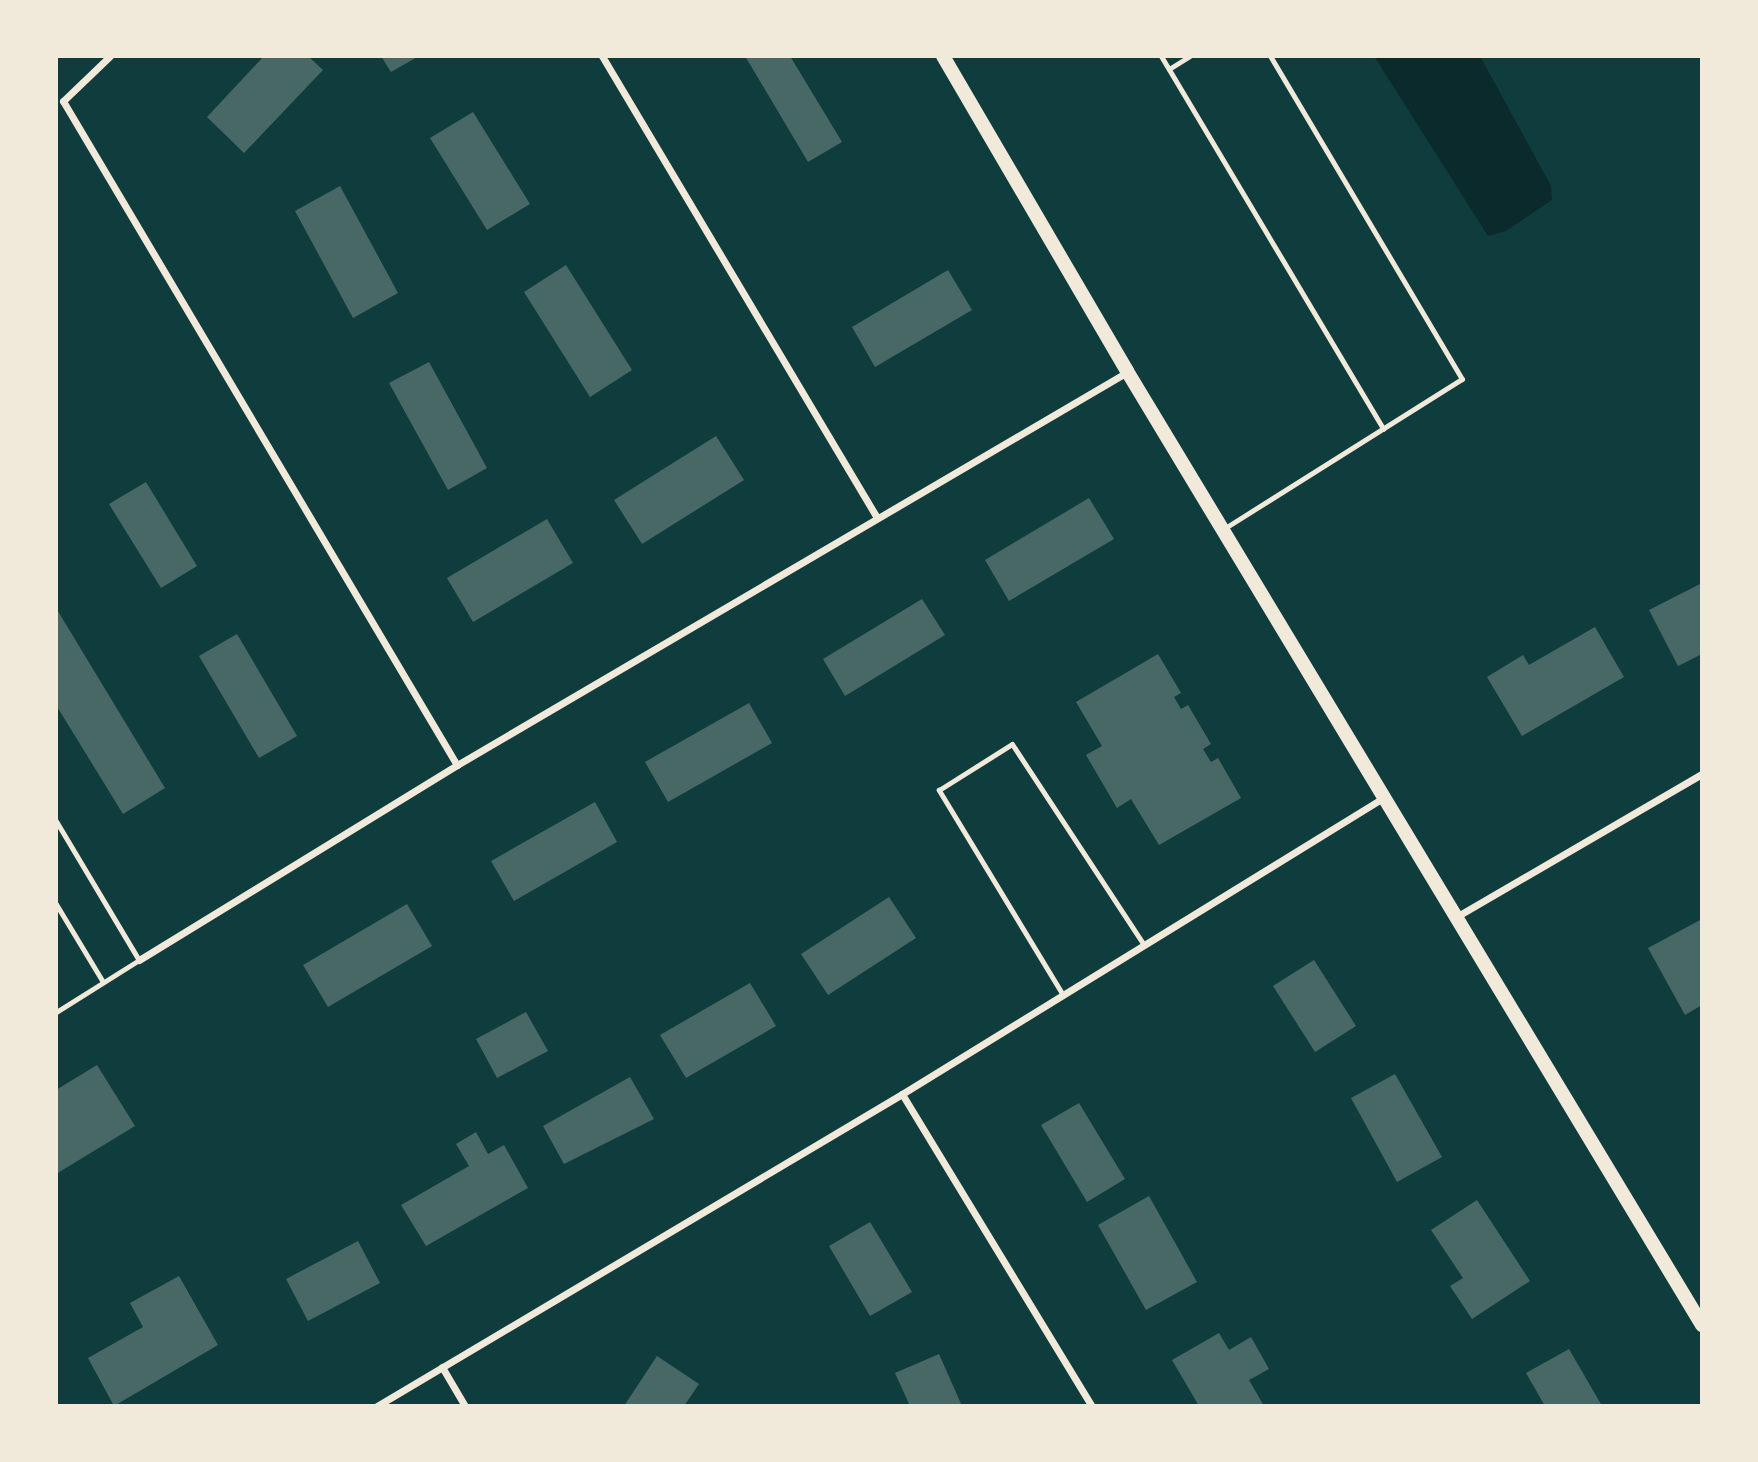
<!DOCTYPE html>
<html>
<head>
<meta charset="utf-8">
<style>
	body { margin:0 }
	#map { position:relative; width:1758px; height:1462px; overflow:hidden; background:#0f3d3e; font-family:Cabin,sans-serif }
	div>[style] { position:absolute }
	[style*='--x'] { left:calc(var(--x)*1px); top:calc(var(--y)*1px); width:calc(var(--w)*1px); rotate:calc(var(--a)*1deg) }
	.water>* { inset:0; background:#0a2a2b }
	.building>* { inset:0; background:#486865 }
	.service>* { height:5px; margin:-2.5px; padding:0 2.5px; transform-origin:2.5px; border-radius:2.5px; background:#f1e9da }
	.minor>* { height:7px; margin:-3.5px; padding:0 3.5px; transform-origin:3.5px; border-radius:3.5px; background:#f1e9da }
	.secondary>* { height:14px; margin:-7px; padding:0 7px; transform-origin:7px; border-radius:7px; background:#f1e9da }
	span { translate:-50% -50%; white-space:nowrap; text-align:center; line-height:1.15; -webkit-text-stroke:7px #f1e9da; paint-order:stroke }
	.frame { position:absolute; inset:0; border:58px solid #f1e9da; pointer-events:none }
</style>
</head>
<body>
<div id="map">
	<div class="water">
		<i style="clip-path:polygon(1374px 56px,1480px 56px,1551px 186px,1552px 200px,1506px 231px,1488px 236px)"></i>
	</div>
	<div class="building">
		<i style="clip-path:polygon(264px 56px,308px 56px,323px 70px,244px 153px,207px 117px)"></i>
		<i style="clip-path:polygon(381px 56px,419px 56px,391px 72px)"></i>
		<i style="clip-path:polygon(745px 56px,790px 56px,842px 142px,808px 162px)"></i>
		<i style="clip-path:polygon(473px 112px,530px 204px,487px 230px,430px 138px)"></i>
		<i style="clip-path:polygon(340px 186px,398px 293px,353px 318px,295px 211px)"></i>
		<i style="clip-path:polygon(566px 265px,632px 370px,590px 397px,524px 292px)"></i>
		<i style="clip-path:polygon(948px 270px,972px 310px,875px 367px,852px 327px)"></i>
		<i style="clip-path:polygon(429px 362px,487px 468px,448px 490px,389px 383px)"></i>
		<i style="clip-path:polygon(716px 436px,744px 480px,642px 544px,614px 500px)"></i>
		<i style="clip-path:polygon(146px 482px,197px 566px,161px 588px,109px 504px)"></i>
		<i style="clip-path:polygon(1089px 498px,1114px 539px,1009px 601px,985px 560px)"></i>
		<i style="clip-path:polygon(547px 519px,573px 563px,473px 622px,447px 578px)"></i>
		<i style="clip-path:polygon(1702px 583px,1702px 654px,1678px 666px,1649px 610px)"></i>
		<i style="clip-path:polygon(922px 599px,945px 635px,845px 696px,823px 659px)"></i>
		<i style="clip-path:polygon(56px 608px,165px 788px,123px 814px,56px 705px)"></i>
		<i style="clip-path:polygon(1595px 627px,1624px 677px,1522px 736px,1487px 677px,1523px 655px,1529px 665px)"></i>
		<i style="clip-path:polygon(237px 634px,297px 736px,259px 758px,199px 656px)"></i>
		<i style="clip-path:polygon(1158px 654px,1181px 693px,1174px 697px,1181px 709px,1188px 705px,1211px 744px,1203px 749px,1211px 762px,1218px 758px,1241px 798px,1159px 845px,1131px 799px,1117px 808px,1086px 755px,1102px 746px,1076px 702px)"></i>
		<i style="clip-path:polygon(749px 703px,772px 743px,668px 802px,645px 762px)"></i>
		<i style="clip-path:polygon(595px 802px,617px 842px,514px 901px,491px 861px)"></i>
		<i style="clip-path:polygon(889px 897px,916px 938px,828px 995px,801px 954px)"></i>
		<i style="clip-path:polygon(407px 904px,432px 946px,328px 1007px,303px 965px)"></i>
		<i style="clip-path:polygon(1702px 919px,1702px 1005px,1685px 1015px,1648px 948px)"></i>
		<i style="clip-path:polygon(1314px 960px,1356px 1026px,1315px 1052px,1273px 986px)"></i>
		<i style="clip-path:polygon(750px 983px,776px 1026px,686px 1078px,660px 1035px)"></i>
		<i style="clip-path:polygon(526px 1012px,548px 1051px,497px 1078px,476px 1039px)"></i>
		<i style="clip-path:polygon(97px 1065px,135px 1126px,56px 1174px,56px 1090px)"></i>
		<i style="clip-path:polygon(1395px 1074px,1442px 1157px,1397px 1182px,1351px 1098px)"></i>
		<i style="clip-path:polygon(630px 1077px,654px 1119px,564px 1164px,543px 1126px)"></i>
		<i style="clip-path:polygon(1079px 1103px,1125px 1179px,1087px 1202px,1041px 1125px)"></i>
		<i style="clip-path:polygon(476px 1132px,488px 1154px,504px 1145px,528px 1188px,426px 1246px,401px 1205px,469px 1166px,456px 1144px)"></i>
		<i style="clip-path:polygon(1149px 1196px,1197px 1282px,1146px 1310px,1098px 1225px)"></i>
		<i style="clip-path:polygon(1477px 1200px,1530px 1281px,1472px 1319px,1450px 1286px,1463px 1278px,1431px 1230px)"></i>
		<i style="clip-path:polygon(870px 1222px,912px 1292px,870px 1316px,829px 1246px)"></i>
		<i style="clip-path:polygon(358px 1241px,380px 1283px,308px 1321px,286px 1279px)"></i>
		<i style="clip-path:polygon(179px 1276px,218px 1345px,114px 1406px,88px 1358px,143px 1327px,130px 1303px)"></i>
		<i style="clip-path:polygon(1219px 1333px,1229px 1350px,1251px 1337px,1269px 1369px,1249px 1380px,1264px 1406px,1199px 1406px,1172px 1360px)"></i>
		<i style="clip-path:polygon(1569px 1349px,1602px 1406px,1545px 1406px,1526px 1373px)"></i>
		<i style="clip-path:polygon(939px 1354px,962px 1406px,910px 1406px,895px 1373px)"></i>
		<i style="clip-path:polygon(657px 1356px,699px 1384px,684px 1406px,624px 1406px)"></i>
	</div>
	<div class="service">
		<i style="--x:1161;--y:56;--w:434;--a:59.2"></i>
		<i style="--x:1169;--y:69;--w:25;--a:-32"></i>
		<i style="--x:1225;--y:528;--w:280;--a:-32.2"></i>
		<i style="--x:1462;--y:379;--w:376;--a:-120.7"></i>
		<i style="--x:56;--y:821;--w:162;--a:59.2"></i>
		<i style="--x:139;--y:960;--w:98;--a:147.9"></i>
		<i style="--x:56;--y:904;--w:91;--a:58.9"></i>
		<i style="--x:1063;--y:995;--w:240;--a:-121.2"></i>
		<i style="--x:939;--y:790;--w:86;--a:-32.2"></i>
		<i style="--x:1012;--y:744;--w:240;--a:56.7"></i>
	</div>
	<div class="minor">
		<i style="--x:110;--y:56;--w:65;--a:136.2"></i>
		<i style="--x:63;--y:101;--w:772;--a:59.32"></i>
		<i style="--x:602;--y:56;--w:535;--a:59.22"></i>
		<i style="--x:1456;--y:917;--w:285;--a:-30.2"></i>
		<i style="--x:139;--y:960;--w:373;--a:-31.5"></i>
		<i style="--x:457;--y:765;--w:777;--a:-30.39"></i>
		<i style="--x:902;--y:1094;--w:365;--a:58.7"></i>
		<i style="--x:442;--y:1367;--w:45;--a:59.5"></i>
		<i style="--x:377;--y:1406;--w:611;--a:-30.72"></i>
		<i style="--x:902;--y:1094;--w:565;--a:-31.61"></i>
	</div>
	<div class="secondary">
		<i style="--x:943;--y:56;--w:365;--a:59.7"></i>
		<i style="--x:1127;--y:371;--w:1114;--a:58.92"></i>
	</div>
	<div class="frame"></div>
</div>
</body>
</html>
